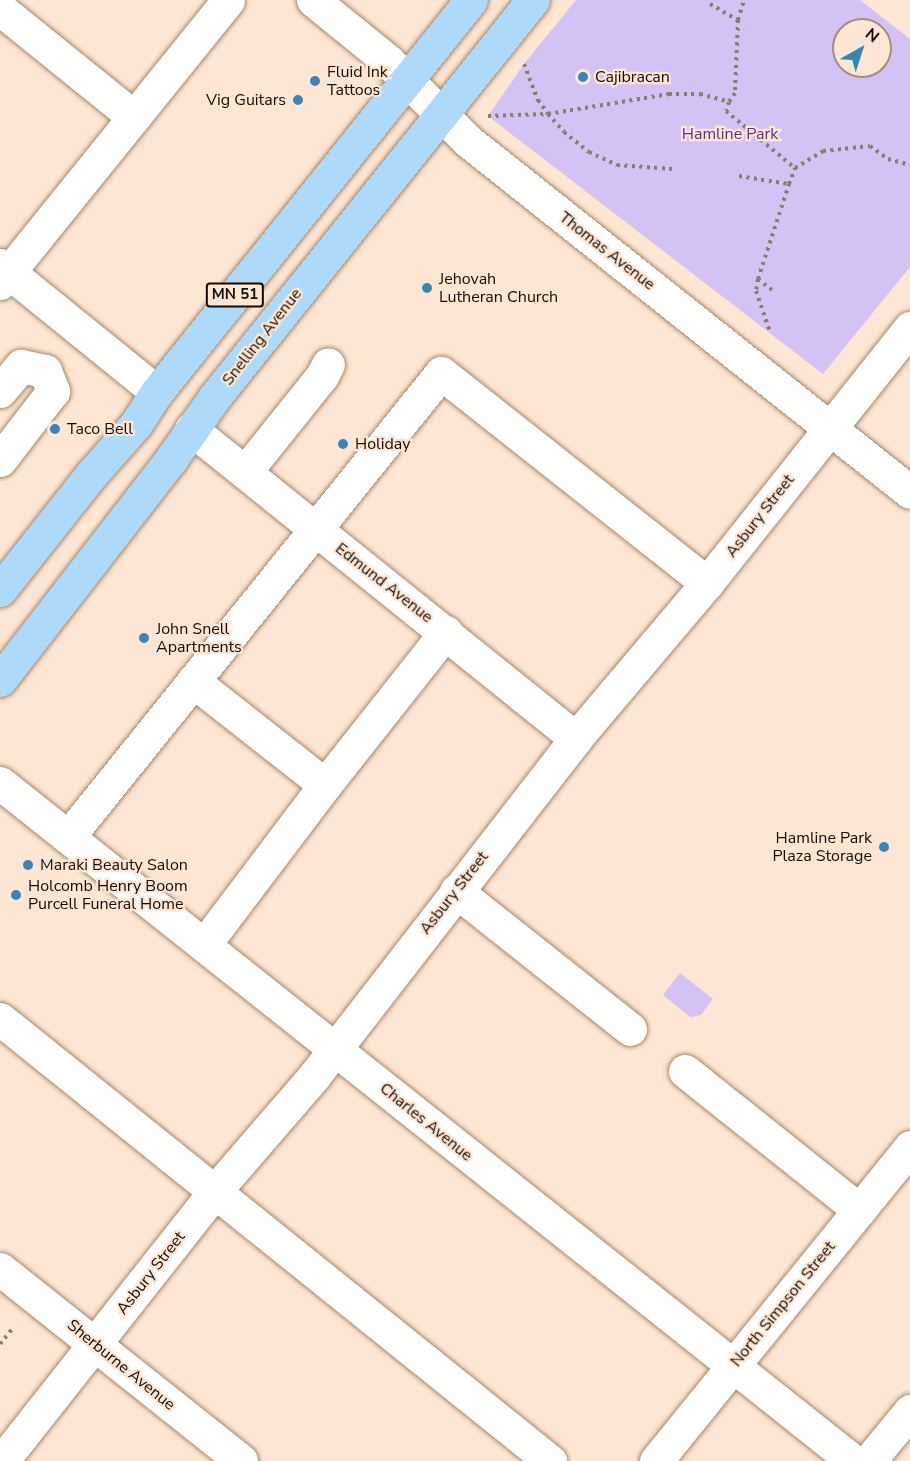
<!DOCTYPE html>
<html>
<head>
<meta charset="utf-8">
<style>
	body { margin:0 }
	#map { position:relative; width:910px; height:1461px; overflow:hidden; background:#fde6d3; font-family:"Nunito Sans",sans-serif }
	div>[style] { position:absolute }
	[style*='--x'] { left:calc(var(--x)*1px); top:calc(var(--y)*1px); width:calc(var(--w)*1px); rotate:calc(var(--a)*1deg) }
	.green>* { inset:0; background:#d5c2f4 }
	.path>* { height:4px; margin-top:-2px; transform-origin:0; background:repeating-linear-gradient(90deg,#8d7b6e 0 3px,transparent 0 7.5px) }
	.roads { filter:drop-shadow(0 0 2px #a98769) drop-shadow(0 0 2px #a98769) }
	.minor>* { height:33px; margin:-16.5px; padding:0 16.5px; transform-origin:16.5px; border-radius:16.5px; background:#fff }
	.major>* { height:33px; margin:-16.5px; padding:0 16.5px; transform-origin:16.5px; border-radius:16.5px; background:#add9fa }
	.dots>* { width:16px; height:16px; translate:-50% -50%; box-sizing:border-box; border:3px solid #fde6d3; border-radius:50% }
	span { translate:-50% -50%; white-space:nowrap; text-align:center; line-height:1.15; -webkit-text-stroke:4.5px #fde6d3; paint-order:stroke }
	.shield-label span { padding:2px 4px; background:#fde6d3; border:2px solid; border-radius:4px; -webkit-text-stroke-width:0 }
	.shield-label { font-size:15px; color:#160a02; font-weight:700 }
	.poi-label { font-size:16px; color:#160a02 }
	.left { translate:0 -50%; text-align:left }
	.right { translate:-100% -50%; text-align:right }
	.park-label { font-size:16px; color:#5a3386 }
	.street-label { font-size:16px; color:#160a02 }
	.north { position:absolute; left:832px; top:18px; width:60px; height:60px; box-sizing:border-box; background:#fde6d3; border:2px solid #a18e7f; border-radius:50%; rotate:39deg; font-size:16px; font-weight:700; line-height:24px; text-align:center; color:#160a02 }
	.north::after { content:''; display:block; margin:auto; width:21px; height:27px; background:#3a84b8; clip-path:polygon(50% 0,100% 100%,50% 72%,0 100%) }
</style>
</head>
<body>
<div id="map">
	<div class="green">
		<i style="clip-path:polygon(evenodd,576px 0,860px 0,910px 39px,910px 267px,823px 374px,488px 116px,524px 64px,576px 0,844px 30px,880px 30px,880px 66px,844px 66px,844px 30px)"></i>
		<i style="clip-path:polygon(680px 973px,713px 999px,701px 1015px,690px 1017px,663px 995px)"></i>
	</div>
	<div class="path">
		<i style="--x:710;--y:4;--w:32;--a:30"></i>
		<i style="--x:738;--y:20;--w:73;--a:92.4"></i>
		<i style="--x:735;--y:93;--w:11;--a:124"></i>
		<i style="--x:738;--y:20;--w:21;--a:-73"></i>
		<i style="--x:524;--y:64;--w:39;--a:69"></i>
		<i style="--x:538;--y:100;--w:17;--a:54"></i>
		<i style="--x:548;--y:114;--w:24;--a:48"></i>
		<i style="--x:564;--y:132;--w:32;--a:39"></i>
		<i style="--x:589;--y:152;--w:31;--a:25"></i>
		<i style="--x:617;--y:165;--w:56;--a:4.1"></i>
		<i style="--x:488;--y:116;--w:60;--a:-1.9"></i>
		<i style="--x:548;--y:114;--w:123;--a:-9.4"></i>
		<i style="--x:669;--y:94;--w:31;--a:0"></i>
		<i style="--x:700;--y:94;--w:30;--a:15"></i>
		<i style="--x:729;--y:102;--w:9;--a:108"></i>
		<i style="--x:726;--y:111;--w:89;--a:39.6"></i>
		<i style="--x:795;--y:168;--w:33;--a:-31"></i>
		<i style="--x:823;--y:151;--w:47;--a:-6.1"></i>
		<i style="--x:870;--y:146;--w:22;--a:36"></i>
		<i style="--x:888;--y:159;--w:23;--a:15"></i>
		<i style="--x:739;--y:176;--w:51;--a:9.1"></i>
		<i style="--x:789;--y:184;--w:17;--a:-69"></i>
		<i style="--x:758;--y:279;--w:12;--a:99"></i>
		<i style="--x:756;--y:291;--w:43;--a:71.1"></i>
		<i style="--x:772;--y:290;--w:18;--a:-142"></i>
		<i style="--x:758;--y:279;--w:100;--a:-71.9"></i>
		<i style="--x:0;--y:1344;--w:21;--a:-51"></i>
	</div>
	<div class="roads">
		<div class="minor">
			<i style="--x:313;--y:0;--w:97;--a:39.1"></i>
			<i style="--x:388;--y:61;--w:113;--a:45"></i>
			<i style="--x:468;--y:141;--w:564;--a:38.45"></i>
			<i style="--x:0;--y:9;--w:172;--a:38.9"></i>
			<i style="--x:0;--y:265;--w:202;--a:39"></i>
			<i style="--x:0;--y:283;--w:363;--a:-51.1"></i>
			<i style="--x:0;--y:391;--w:33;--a:-50"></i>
			<i style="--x:21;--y:366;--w:25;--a:12"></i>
			<i style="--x:45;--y:371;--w:22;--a:68"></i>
			<i style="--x:53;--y:391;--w:87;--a:127.5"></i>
			<i style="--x:191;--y:429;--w:494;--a:38.8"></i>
			<i style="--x:245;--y:472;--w:123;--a:-51.3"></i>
			<i style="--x:322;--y:376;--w:13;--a:-63"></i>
			<i style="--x:193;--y:681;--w:168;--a:38.2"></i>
			<i style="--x:0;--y:783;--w:1090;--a:38.48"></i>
			<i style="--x:68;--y:837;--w:595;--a:-51.2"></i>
			<i style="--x:441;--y:373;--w:339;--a:38.3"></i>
			<i style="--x:456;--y:891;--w:222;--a:38.4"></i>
			<i style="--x:204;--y:945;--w:201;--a:-52.9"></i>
			<i style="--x:325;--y:785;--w:195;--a:-51.7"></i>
			<i style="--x:0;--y:1019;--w:706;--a:38.79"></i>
			<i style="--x:685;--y:1071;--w:223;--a:38.6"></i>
			<i style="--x:0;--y:1269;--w:308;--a:38.5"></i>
			<i style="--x:2;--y:1461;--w:344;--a:-51.7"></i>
			<i style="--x:215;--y:1191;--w:153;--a:-49.2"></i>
			<i style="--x:315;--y:1075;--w:426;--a:-52.2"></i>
			<i style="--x:576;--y:738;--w:203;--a:-49.8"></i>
			<i style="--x:707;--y:583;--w:326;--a:-51.5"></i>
			<i style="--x:656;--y:1461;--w:404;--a:-51"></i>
			<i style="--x:869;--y:1461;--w:65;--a:-50.6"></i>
		</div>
		<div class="major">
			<i style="--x:0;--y:590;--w:145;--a:-51.7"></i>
			<i style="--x:90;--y:476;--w:69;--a:-48.5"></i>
			<i style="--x:136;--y:424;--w:38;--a:-57"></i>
			<i style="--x:157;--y:392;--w:502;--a:-51.3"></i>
			<i style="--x:0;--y:680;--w:281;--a:-52.2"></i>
			<i style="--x:172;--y:458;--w:73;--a:-55"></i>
			<i style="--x:214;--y:398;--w:510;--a:-51.29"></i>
		</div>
	</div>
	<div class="dots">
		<i style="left:583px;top:77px;background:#3a84b8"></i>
		<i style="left:315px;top:81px;background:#3a84b8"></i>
		<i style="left:298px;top:100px;background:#3a84b8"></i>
		<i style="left:427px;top:288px;background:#3a84b8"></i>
		<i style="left:55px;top:429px;background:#3a84b8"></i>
		<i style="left:343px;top:444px;background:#3a84b8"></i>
		<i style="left:144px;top:638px;background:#3a84b8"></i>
		<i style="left:884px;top:847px;background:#3a84b8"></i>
		<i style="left:28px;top:865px;background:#3a84b8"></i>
		<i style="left:16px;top:895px;background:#3a84b8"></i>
	</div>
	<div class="shield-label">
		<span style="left:235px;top:295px">MN 51</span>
	</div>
	<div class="poi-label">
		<span class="left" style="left:327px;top:81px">Fluid Ink<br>Tattoos</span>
		<span class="left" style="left:595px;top:77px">Cajibracan</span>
		<span class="right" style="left:286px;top:100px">Vig Guitars</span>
		<span class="left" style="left:439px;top:288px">Jehovah<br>Lutheran Church</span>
		<span class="left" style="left:67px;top:429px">Taco Bell</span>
		<span class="left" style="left:355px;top:444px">Holiday</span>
		<span class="left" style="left:156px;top:638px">John Snell<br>Apartments</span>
		<span class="right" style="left:872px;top:847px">Hamline Park<br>Plaza Storage</span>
		<span class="left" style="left:40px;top:865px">Maraki Beauty Salon</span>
		<span class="left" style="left:28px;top:895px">Holcomb Henry Boom<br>Purcell Funeral Home</span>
	</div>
	<div class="park-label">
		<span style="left:730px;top:134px">Hamline Park</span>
	</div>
	<div class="street-label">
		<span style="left:607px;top:251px;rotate:38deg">Thomas Avenue</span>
		<span style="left:262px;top:337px;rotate:-52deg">Snelling Avenue</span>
		<span style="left:760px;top:516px;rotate:-52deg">Asbury Street</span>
		<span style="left:384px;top:583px;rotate:38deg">Edmund Avenue</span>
		<span style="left:454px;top:893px;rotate:-52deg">Asbury Street</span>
		<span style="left:426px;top:1122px;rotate:39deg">Charles Avenue</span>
		<span style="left:151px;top:1273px;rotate:-52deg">Asbury Street</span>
		<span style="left:783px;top:1304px;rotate:-51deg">North Simpson Street</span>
		<span style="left:121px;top:1365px;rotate:39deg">Sherburne Avenue</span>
	</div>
	<div class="north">N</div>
</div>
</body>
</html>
